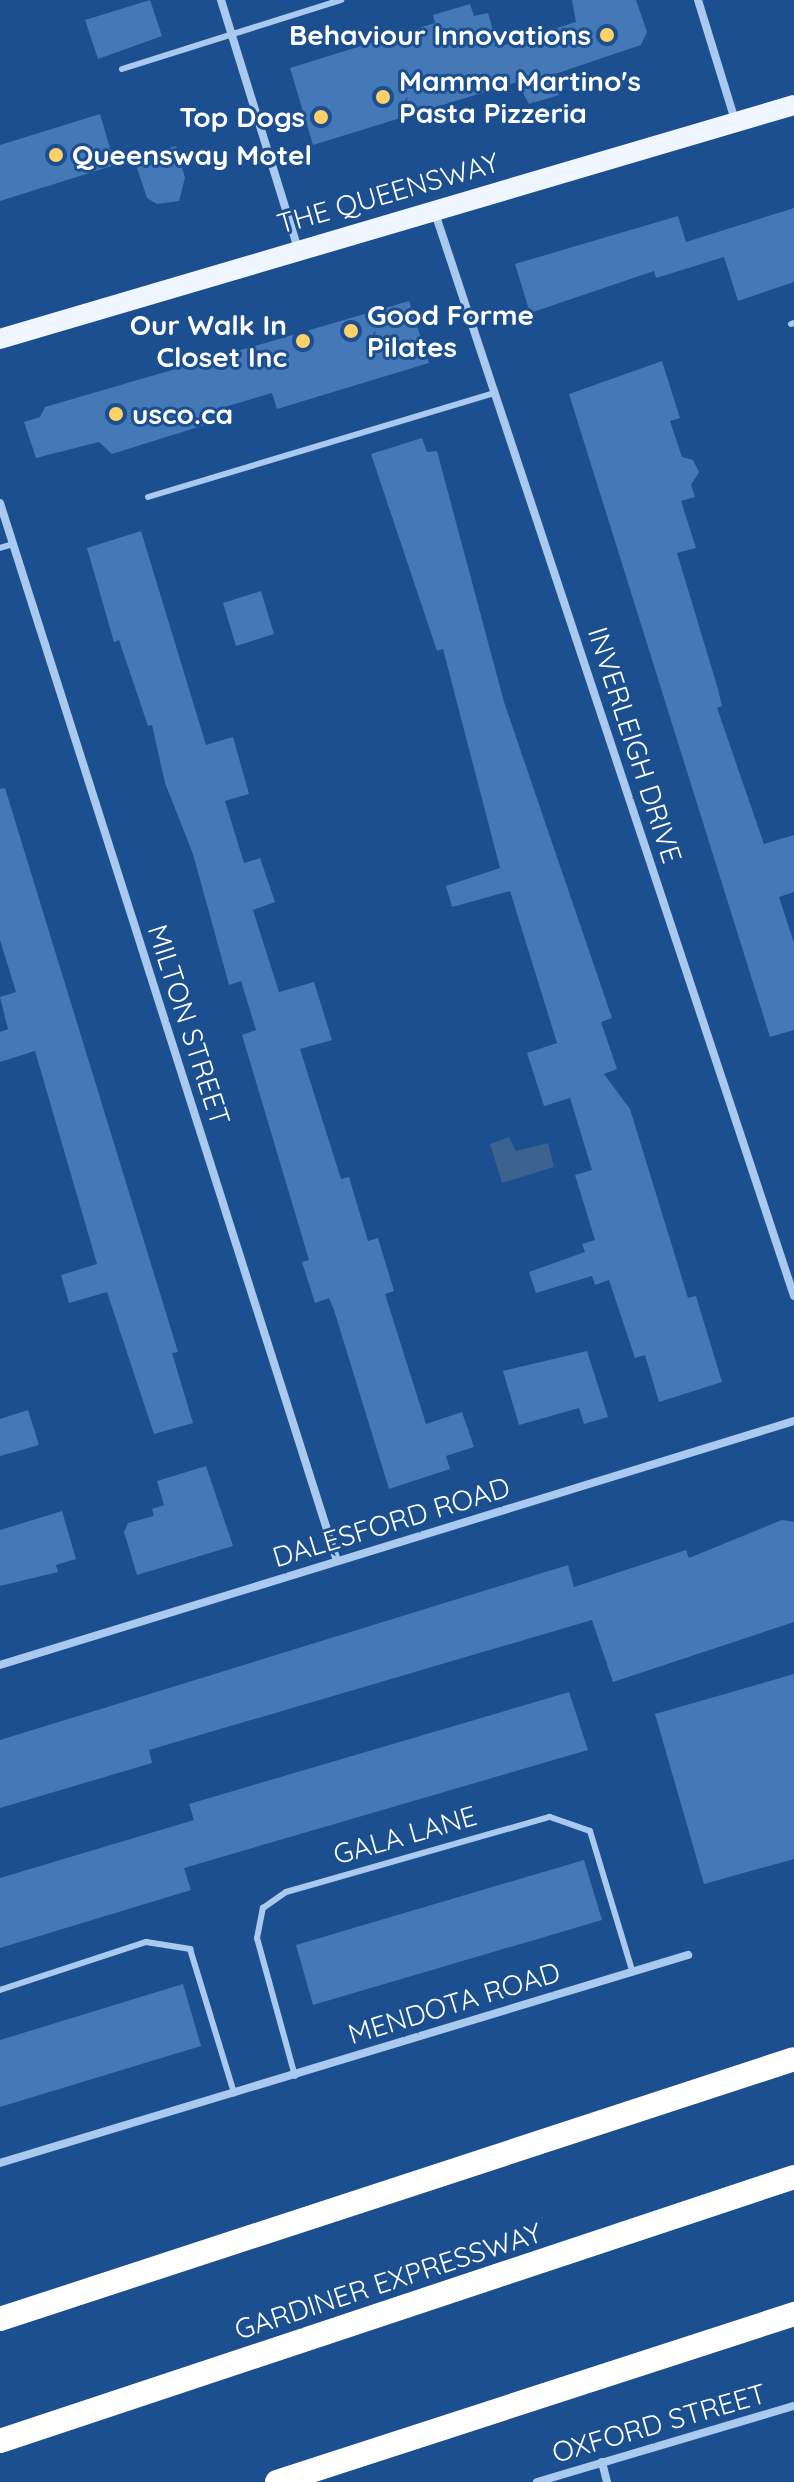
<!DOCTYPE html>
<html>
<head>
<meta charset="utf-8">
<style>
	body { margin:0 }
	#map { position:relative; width:794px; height:2482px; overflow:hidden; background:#1b4f8f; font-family:Quicksand,sans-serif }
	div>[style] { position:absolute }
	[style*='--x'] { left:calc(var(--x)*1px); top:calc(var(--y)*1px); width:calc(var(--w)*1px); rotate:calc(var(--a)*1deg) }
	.water>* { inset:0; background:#3c6290 }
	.building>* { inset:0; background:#4478b7 }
	.service>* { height:6px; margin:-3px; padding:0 3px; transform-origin:3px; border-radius:3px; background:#a9c9ee }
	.minor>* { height:8px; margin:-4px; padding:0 4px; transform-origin:4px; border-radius:4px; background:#a9c9ee }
	.primary>* { height:20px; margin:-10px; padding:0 10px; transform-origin:10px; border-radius:10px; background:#f0f6ff }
	.motorway>* { height:24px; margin:-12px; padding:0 12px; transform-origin:12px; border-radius:12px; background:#fff }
	.dots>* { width:22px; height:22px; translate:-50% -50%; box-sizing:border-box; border:4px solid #1b4f8f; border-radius:50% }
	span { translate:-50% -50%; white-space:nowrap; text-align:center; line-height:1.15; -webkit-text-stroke:6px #1b4f8f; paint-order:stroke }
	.poi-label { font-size:28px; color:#fff; font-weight:700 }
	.right { translate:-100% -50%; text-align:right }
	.left { translate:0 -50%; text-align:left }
	.street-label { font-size:28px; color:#fff }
</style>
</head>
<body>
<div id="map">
	<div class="water">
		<i style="clip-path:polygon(509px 1137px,516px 1151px,548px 1143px,554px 1167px,502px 1183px,490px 1144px)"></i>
	</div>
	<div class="building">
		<i style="clip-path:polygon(150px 0,162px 36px,98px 59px,85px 20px)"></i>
		<i style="clip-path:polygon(572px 0,636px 0,647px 32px,641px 45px,552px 75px,559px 95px,529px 104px,517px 82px,313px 145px,290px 68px,435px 23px,433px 15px,470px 4px,474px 16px,488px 13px,498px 47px,576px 22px)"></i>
		<i style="clip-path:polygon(100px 114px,115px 165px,0 201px,0 145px)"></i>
		<i style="clip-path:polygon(176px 146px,185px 178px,179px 201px,157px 204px,147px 198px,134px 159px)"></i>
		<i style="clip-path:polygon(794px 208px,794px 282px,738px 301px,724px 257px,656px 278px,654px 271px,530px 313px,515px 264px,678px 216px,686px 242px)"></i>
		<i style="clip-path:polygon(409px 301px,429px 363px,277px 409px,272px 393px,208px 412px,211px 423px,112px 454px,99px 442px,36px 458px,24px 422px,40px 417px,45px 407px)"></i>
		<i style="clip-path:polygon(662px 361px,680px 418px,670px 421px,682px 457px,693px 460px,699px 472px,691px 485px,695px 497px,681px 501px,696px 548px,677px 553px,718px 689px,722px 706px,717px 708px,764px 844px,794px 835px,794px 892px,779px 897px,794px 943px,794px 1030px,770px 1037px,569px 394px)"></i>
		<i style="clip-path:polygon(422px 438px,427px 452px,437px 451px,504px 702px,612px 1018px,601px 1022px,617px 1069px,604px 1074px,630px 1109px,688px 1298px,696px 1296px,722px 1382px,659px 1402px,645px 1355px,635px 1358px,609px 1280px,595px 1285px,592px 1276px,536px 1293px,529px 1272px,585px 1252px,582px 1244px,595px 1240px,575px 1175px,592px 1170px,570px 1098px,544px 1106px,527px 1053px,557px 1043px,510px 891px,452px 907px,446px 886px,500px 868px,443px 649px,437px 651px,371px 454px)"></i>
		<i style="clip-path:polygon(141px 531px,206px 745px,233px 737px,249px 794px,225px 801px,244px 863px,260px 858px,275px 902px,253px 910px,279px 992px,314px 982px,332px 1040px,300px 1049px,341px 1179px,349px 1177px,368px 1241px,378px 1238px,394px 1291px,385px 1294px,426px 1424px,462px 1412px,474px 1447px,446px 1456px,450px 1469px,389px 1489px,334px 1310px,329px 1298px,315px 1303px,302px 1262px,309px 1260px,242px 1035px,256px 1030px,241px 981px,229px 985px,193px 854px,165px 783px,152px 725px,148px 726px,119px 640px,114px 642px,87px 548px)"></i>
		<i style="clip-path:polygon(261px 591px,274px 634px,236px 646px,223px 603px)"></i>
		<i style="clip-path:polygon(5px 788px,178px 1352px,172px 1353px,193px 1423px,154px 1434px,107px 1292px,69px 1303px,61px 1275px,97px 1264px,35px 1051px,0 1062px,0 1032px,8px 1029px,0 997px,16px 992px,0 940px,0 789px)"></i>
		<i style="clip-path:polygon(587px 1351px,608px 1417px,584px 1424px,579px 1408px,519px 1425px,503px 1371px)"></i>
		<i style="clip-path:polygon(28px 1410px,39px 1445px,0 1456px,0 1419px)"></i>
		<i style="clip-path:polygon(206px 1466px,233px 1546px,137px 1575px,124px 1532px,128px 1523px,154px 1516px,152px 1509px,164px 1505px,157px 1481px)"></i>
		<i style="clip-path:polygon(62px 1511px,76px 1559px,56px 1565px,58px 1572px,0 1586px,0 1530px)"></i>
		<i style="clip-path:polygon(782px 1520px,794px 1522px,794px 1622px,613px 1682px,592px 1620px,149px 1750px,152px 1763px,0 1808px,0 1740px,568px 1565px,574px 1587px,686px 1550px,689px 1558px)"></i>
		<i style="clip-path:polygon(794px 1674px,794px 1859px,704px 1884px,655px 1714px)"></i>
		<i style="clip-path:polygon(569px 1692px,588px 1750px,184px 1868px,191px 1890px,0 1948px,0 1878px,194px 1820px,189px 1804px)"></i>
		<i style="clip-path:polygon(584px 1860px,602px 1920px,313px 2005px,296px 1945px)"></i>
		<i style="clip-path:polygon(183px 1984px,201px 2046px,0 2107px,0 2040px)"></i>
	</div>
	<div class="service">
		<i style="--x:122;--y:69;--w:230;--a:-17.5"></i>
		<i style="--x:791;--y:324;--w:3;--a:-18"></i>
		<i style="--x:148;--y:497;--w:362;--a:-16.7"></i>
		<i style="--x:0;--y:548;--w:14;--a:-17"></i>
		<i style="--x:0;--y:1990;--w:154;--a:-18.2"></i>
		<i style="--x:146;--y:1942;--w:45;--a:9"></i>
		<i style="--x:190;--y:1949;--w:151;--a:73"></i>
		<i style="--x:295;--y:2076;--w:143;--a:-105.4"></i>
		<i style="--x:257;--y:1938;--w:31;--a:-79"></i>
		<i style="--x:263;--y:1908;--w:28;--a:-35"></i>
		<i style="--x:286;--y:1892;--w:274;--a:-15.9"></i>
		<i style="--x:550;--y:1817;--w:42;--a:19.3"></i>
		<i style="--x:590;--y:1831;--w:145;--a:73.2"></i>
	</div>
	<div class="minor">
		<i style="--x:221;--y:0;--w:261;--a:72.8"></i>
		<i style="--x:698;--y:0;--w:126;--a:72.9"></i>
		<i style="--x:435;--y:213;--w:1141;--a:71.66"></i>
		<i style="--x:0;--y:503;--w:1110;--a:72.33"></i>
		<i style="--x:0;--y:1665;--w:831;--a:-17.08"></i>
		<i style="--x:0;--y:2163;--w:719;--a:-16.82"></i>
		<i style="--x:602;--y:2462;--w:21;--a:76"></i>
		<i style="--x:537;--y:2482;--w:268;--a:-16.5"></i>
	</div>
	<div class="primary">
		<i style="--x:0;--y:339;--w:828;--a:-16.42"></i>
	</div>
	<div class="motorway">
		<i style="--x:0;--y:2319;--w:835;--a:-18.13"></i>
		<i style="--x:0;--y:2441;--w:837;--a:-18.39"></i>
		<i style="--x:277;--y:2482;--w:544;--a:-18"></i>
	</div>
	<div class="dots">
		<i style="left:607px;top:35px;background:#ffd166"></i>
		<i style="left:383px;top:97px;background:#ffd166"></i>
		<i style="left:321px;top:117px;background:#ffd166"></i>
		<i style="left:56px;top:155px;background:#ffd166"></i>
		<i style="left:351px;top:331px;background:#ffd166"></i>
		<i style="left:303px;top:341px;background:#ffd166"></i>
		<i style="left:116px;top:414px;background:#ffd166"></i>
	</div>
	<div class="poi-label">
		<span class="right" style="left:591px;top:35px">Behaviour Innovations</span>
		<span class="left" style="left:399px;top:97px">Mamma Martino's<br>Pasta Pizzeria</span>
		<span class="right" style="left:305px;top:117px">Top Dogs</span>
		<span class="left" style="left:72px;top:155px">Queensway Motel</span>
		<span class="left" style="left:367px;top:331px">Good Forme<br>Pilates</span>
		<span class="right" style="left:287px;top:341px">Our Walk In<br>Closet Inc</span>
		<span class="left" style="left:132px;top:414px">usco.ca</span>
	</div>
	<div class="street-label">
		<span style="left:388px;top:193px;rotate:-16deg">THE QUEENSWAY</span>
		<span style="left:635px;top:745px;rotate:72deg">INVERLEIGH DRIVE</span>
		<span style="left:189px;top:1025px;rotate:72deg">MILTON STREET</span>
		<span style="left:391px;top:1522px;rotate:-17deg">DALESFORD ROAD</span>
		<span style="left:405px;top:1835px;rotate:-16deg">GALA LANE</span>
		<span style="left:454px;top:2003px;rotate:-17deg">MENDOTA ROAD</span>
		<span style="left:388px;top:2281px;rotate:-18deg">GARDINER EXPRESSWAY</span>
		<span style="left:659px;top:2423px;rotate:-16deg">OXFORD STREET</span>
	</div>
</div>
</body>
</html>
